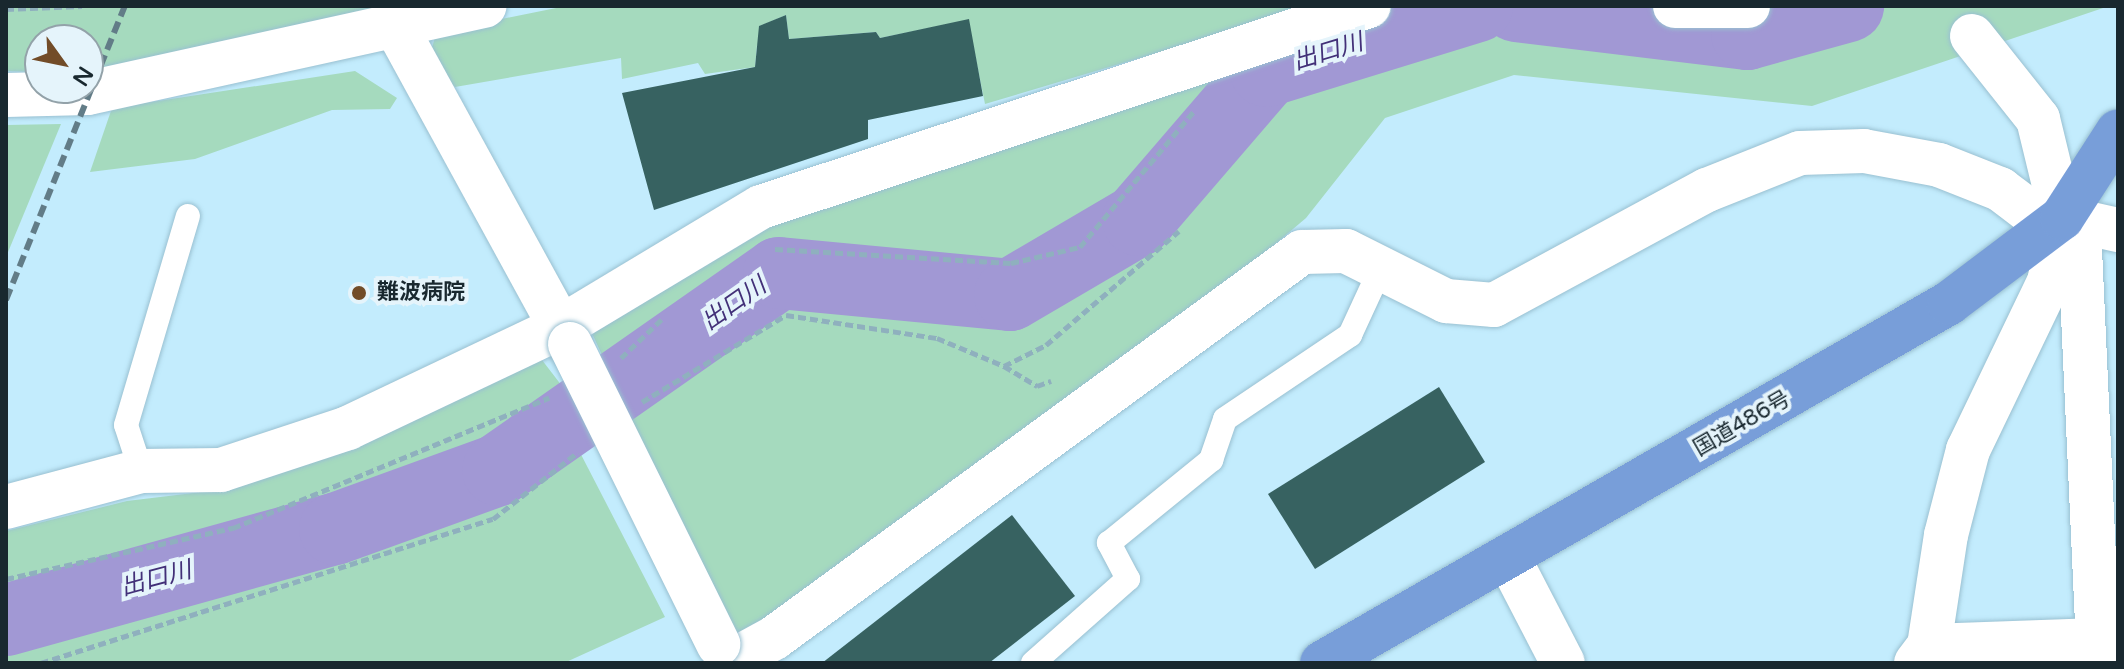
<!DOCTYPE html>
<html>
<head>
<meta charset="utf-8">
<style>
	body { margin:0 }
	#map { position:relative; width:2124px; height:669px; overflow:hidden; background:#c3ecfd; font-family:"Varela Round","Noto Sans JP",sans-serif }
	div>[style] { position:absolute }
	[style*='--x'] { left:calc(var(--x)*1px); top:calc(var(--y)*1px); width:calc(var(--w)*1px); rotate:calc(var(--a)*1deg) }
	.green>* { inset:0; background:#a5dabe }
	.river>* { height:72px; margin:-36px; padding:0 36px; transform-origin:36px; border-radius:36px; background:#a198d4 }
	.building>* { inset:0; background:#376261 }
	.path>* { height:5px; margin-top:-2.5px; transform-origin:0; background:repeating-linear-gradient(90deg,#8fb0be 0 8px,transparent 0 12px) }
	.roads { filter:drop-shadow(0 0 2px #99c0d1) drop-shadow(0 0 2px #99c0d1) }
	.lane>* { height:24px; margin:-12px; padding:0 12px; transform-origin:12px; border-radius:12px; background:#fff }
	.street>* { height:44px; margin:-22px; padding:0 22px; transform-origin:22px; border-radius:22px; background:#fff }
	.highway>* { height:44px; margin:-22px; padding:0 22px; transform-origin:22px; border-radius:22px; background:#789ed9 }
	.rail>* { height:6px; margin-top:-3px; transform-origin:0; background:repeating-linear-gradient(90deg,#627c87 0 12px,transparent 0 18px) }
	.bridges { filter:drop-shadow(0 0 2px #99c0d1) drop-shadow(0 0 2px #99c0d1) }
	.street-bridge>* { height:44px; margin:-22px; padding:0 22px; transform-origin:22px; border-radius:22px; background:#fff }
	.dots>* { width:22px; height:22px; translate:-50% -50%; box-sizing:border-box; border:4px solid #e5f4fb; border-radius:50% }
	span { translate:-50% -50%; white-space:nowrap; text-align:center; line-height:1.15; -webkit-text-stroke:8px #e5f4fb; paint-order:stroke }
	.poi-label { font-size:22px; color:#19282f; font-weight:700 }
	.left { translate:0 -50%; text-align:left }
	.street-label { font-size:22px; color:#19282f }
	.water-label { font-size:24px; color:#423078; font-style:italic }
	.frame { position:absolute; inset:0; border:8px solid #19282f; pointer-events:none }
	.north { position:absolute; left:24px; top:24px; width:80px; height:80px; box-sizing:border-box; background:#e5f4fb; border:2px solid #93a2a9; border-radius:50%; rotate:123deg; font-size:22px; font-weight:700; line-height:32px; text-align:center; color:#19282f }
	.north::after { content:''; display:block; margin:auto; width:28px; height:36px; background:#724c28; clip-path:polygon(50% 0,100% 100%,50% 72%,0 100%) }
</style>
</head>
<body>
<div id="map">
	<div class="green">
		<i style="clip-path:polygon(6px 6px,416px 6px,88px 73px,88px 40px,40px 40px,40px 72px,6px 71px)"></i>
		<i style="clip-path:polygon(566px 6px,1315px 6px,985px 104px,968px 20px,880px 38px,876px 32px,789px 39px,786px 15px,760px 26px,764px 43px,757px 45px,755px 67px,705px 74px,698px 63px,622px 79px,621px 58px,455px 87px,428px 62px,435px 37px,457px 28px)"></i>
		<i style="clip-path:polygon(1410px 6px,1605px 6px,1734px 22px,1802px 6px,2109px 6px,1812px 106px,1514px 75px,1385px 118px,1306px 218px,1151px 349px,752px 630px,730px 635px,590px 329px,756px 227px)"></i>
		<i style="clip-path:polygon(355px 71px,397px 98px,390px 109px,332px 110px,195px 159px,90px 172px,112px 108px)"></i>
		<i style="clip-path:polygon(61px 124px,6px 257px,6px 125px)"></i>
		<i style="clip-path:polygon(542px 360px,572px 399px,480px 461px,286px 527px,6px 601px,6px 531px,127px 501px,210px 491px)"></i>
		<i style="clip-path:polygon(573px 439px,665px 617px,564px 663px,6px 663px,6px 639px,356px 547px)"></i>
	</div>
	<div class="river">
		<i style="--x:1516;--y:6;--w:233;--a:6.9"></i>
		<i style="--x:1747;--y:34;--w:105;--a:-15.5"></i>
		<i style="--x:6;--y:620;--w:341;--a:-15.5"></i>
		<i style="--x:335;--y:529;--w:173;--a:-19.9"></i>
		<i style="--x:498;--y:470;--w:343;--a:-35"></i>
		<i style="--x:779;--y:273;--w:232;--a:5.4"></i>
		<i style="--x:1010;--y:295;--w:148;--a:-30.4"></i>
		<i style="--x:1138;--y:220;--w:196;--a:-49.3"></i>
		<i style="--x:1266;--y:71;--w:221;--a:-17.1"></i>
	</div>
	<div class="building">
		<i style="clip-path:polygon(786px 15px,789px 39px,876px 32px,880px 38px,969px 19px,983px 96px,868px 120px,868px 139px,654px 210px,622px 93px,755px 67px,759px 26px)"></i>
		<i style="clip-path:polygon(1439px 387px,1485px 462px,1315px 569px,1268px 494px)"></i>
		<i style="clip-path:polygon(1012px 515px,1075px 596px,989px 663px,822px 663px)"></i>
	</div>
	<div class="path">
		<i style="--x:6;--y:9;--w:76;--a:-2.3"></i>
		<i style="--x:775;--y:249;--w:236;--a:3.4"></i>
		<i style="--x:1011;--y:263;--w:71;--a:-13.1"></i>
		<i style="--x:1080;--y:247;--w:179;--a:-50"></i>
		<i style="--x:621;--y:358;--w:58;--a:-43.6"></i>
		<i style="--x:1004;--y:366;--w:39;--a:31"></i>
		<i style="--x:1037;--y:386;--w:15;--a:-20"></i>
		<i style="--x:642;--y:402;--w:168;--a:-31.1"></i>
		<i style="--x:786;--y:315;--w:153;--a:8.7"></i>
		<i style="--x:937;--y:338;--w:73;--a:22.7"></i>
		<i style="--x:1004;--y:366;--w:47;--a:-26.6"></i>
		<i style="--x:1046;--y:345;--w:175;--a:-40.6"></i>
		<i style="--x:6;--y:579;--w:233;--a:-12.7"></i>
		<i style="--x:233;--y:528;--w:342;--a:-22.4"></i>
		<i style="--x:41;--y:663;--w:474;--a:-17.7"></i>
		<i style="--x:493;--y:519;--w:108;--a:-38.2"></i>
	</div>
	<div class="roads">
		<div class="lane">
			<i style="--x:141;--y:471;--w:48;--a:-108.1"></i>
			<i style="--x:126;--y:425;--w:218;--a:-73.5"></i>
			<i style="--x:1033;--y:663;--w:127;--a:-41.5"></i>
			<i style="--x:1128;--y:579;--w:41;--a:-117.8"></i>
			<i style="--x:1109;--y:543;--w:132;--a:-39.1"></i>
			<i style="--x:1211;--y:460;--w:43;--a:-71.1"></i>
			<i style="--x:1225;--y:419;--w:151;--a:-33.9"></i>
			<i style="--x:1350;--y:335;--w:74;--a:-65.2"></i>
		</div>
		<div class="street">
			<i style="--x:1675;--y:6;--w:73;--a:0"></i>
			<i style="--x:395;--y:25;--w:364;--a:61.3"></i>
			<i style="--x:1972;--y:36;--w:106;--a:51.5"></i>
			<i style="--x:2038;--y:119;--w:102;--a:76.4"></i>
			<i style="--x:2062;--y:218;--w:36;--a:60"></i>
			<i style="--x:2080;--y:249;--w:414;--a:87.4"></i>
			<i style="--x:6;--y:95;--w:82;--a:-1.4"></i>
			<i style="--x:88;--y:93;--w:406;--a:-12.4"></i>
			<i style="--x:6;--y:507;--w:140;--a:-14.9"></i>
			<i style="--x:141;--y:471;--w:80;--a:-0.7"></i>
			<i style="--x:221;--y:470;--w:134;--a:-18.3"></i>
			<i style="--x:348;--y:428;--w:236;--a:-25.4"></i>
			<i style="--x:561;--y:327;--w:233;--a:-31"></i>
			<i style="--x:761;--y:207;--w:640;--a:-18.29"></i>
			<i style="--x:1509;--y:559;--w:117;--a:62.6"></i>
			<i style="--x:1929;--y:646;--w:169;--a:-2"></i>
			<i style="--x:728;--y:663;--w:52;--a:-28.5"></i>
			<i style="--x:774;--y:638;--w:654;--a:-36.17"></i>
			<i style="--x:1302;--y:252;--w:44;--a:-1.3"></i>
			<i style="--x:1346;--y:251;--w:112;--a:26.6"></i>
			<i style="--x:1446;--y:301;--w:48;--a:4.8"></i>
			<i style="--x:1494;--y:305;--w:242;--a:-28.4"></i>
			<i style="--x:1707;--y:190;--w:100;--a:-21.7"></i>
			<i style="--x:1800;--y:153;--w:64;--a:-1.8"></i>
			<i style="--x:1864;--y:151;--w:76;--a:10.6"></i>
			<i style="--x:1939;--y:165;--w:66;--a:21.5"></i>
			<i style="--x:2000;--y:189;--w:35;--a:37"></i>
			<i style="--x:2028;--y:210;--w:92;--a:12.5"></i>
			<i style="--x:1916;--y:663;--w:21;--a:-53"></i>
			<i style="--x:1929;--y:646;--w:112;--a:-81.3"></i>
			<i style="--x:1946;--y:535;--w:88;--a:-75.5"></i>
			<i style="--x:1968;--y:450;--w:187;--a:-64.3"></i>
			<i style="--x:2049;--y:282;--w:63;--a:-78.2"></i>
		</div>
		<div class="highway">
			<i style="--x:1322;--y:663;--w:723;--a:-29.86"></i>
			<i style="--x:1949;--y:303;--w:141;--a:-37"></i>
			<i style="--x:2062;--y:218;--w:103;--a:-57.2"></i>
		</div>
	</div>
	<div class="rail">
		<i style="--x:6;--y:300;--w:317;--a:-68"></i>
	</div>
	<div class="bridges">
		<div class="street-bridge">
			<i style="--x:570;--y:344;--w:335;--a:63.7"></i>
		</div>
	</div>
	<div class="dots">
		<i style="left:359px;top:293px;background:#724c28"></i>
	</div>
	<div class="poi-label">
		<span class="left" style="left:377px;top:293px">難波病院</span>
	</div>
	<div class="street-label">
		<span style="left:1742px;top:424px;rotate:-30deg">国道486号</span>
	</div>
	<div class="water-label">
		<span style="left:1328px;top:52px;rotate:-17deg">出口川</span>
		<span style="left:734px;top:304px;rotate:-35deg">出口川</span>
		<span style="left:156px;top:579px;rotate:-15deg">出口川</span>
	</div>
	<div class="frame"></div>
	<div class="north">N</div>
</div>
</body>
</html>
